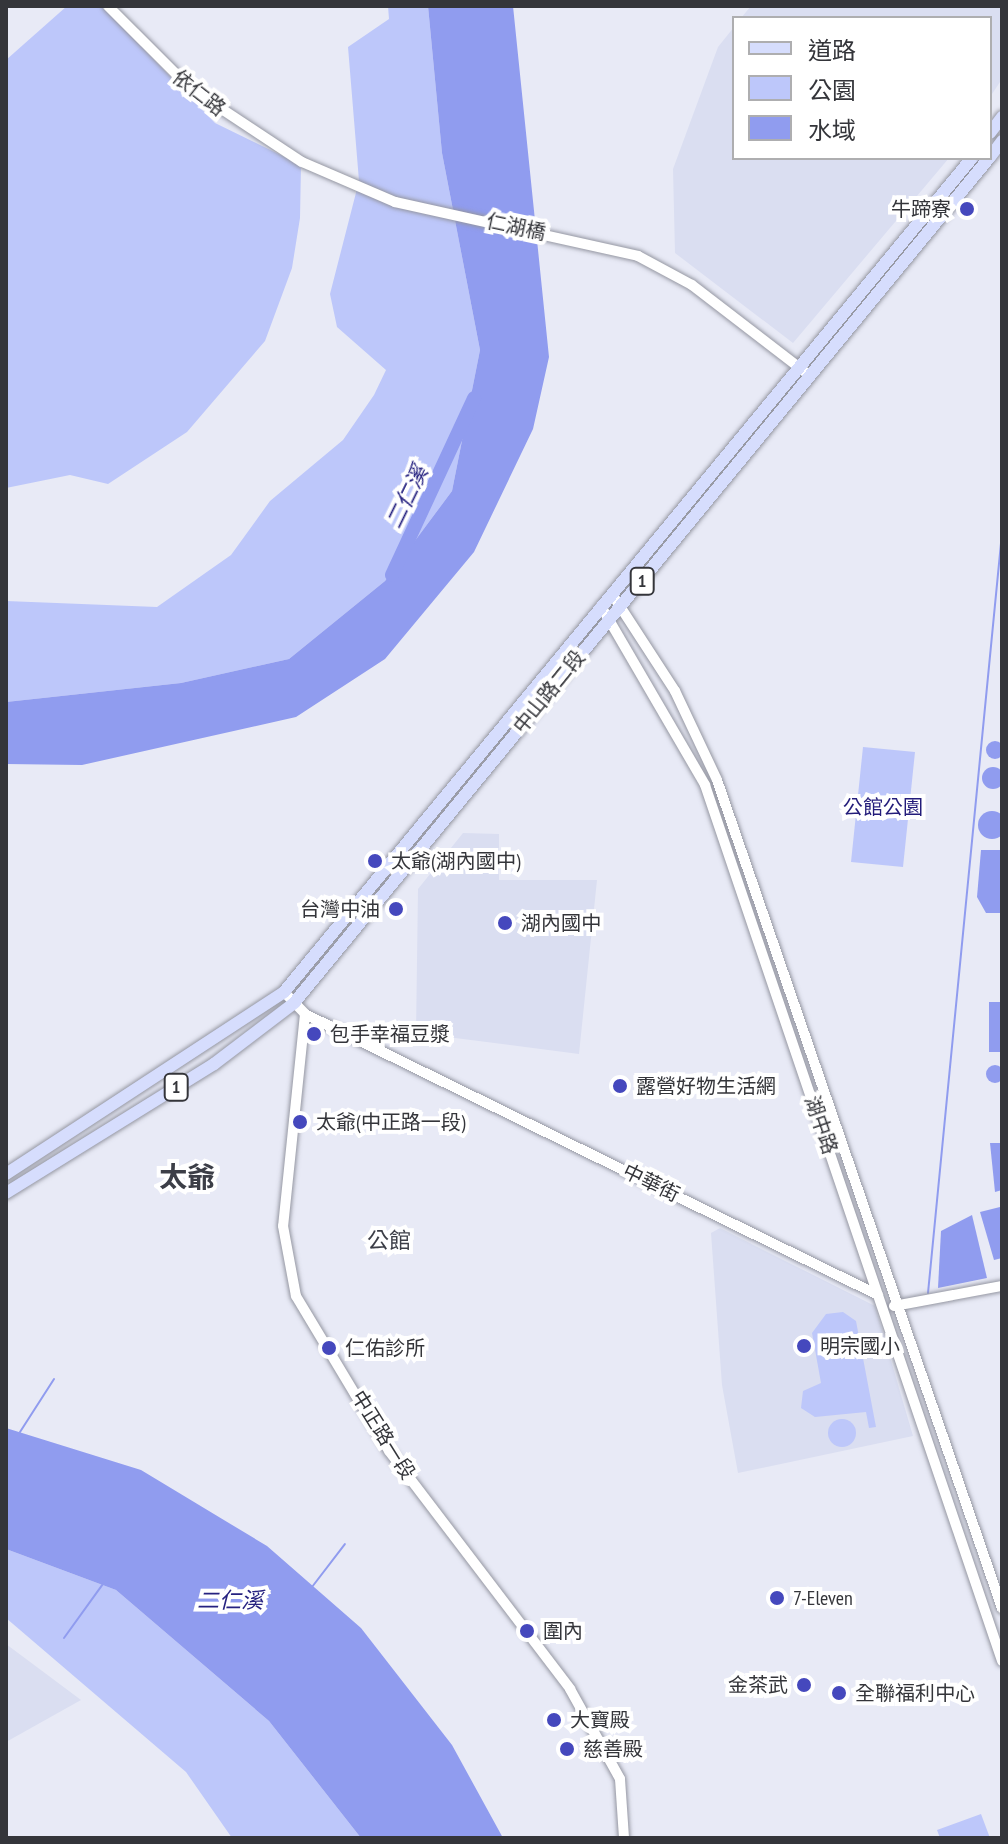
<!DOCTYPE html>
<html>
<head>
<meta charset="utf-8">
<style>
	body { margin:0 }
	#map { position:relative; width:1008px; height:1844px; overflow:hidden; background:#e8eaf6; font-family:"PT Sans Narrow","Noto Sans TC",sans-serif }
	div>[style] { position:absolute }
	[style*='--x'] { left:calc(var(--x)*1px); top:calc(var(--y)*1px); width:calc(var(--w)*1px); rotate:calc(var(--a)*1deg) }
	.built>* { inset:0; background:#dadef1 }
	.green>* { inset:0; background:#bdc7fa }
	.round { border-radius:50% }
	.water>* { inset:0; background:#909cef }
	.stream>* { height:2px; margin:-1px; padding:0 1px; transform-origin:1px; border-radius:1px; background:#909cef }
	.river>* { height:14px; margin:-7px; padding:0 7px; transform-origin:7px; border-radius:7px; background:#909cef }
	.roads { filter:drop-shadow(0 0 2px #9597a2) drop-shadow(0 0 2px #9597a2) }
	.minor>* { height:10px; margin:-5px; padding:0 5px; transform-origin:5px; border-radius:5px; background:#fff }
	.major>* { height:12px; margin:-6px; padding:0 6px; transform-origin:6px; border-radius:6px; background:#d6ddfd }
	.dots>* { width:22px; height:22px; translate:-50% -50%; box-sizing:border-box; border:4px solid #fff; border-radius:50% }
	span { translate:-50% -50%; white-space:nowrap; text-align:center; line-height:1.15; -webkit-text-stroke:8px #fff; paint-order:stroke }
	.shield-label span { padding:2px 6px; background:#fff; border:2px solid; border-radius:6px; -webkit-text-stroke-width:0 }
	.shield-label { font-size:18px; color:#34353a; font-weight:700 }
	.street-label { font-size:20px; color:#34353a }
	.poi-label { font-size:20px; color:#34353a }
	.right { translate:-100% -50%; text-align:right }
	.left { translate:0 -50%; text-align:left }
	.park-label { font-size:20px; color:#231c7a }
	.water-label { font-size:22px; color:#262280; font-style:italic }
	.neighbourhood-label { font-size:22px; color:#3c3e47 }
	.district-label { font-size:28px; color:#3c3e47; font-weight:700 }
	.frame { position:absolute; inset:0; border:8px solid #34353a; pointer-events:none }
	.legend { position:absolute; left:732px; top:16px; width:260px; height:144px; box-sizing:border-box; background:#fff; border:2px solid #aeaeb0; margin:0; padding:10px 14px; list-style:none; font-size:24px; color:#34353a }
	.legend li { display:flex; align-items:center; gap:16px; height:40px }
	.legend b { width:40px; border:2px solid #aeaeb0 }
</style>
</head>
<body>
<div id="map">
	<div class="built">
		<i style="clip-path:polygon(751px 6px,1002px 6px,1002px 79px,990px 97px,990px 18px,741px 18px)"></i>
		<i style="clip-path:polygon(734px 27px,734px 158px,949px 158px,793px 343px,675px 253px,673px 169px,718px 47px)"></i>
		<i style="clip-path:polygon(463px 833px,499px 834px,499px 880px,597px 880px,579px 1054px,416px 1033px,418px 889px)"></i>
		<i style="clip-path:polygon(720px 1228px,875px 1306px,913px 1436px,738px 1473px,722px 1385px,711px 1233px)"></i>
		<i style="clip-path:polygon(6px 1644px,81px 1700px,6px 1742px)"></i>
	</div>
	<div class="green">
		<i style="clip-path:polygon(67px 6px,102px 6px,215px 123px,301px 165px,300px 218px,292px 268px,265px 341px,187px 432px,108px 484px,70px 475px,6px 488px,6px 60px)"></i>
		<i style="clip-path:polygon(388px 6px,428px 6px,442px 153px,480px 350px,452px 491px,385px 581px,289px 659px,181px 683px,6px 702px,6px 601px,157px 607px,231px 555px,270px 501px,343px 440px,374px 395px,386px 370px,337px 327px,330px 294px,359px 181px,348px 47px,389px 19px)"></i>
		<i style="clip-path:polygon(863px 747px,915px 752px,903px 867px,851px 862px)"></i>
		<i style="clip-path:polygon(826px 1314px,843px 1312px,856px 1321px,876px 1427px,869px 1428px,866px 1412px,815px 1417px,801px 1408px,803px 1391px,821px 1383px,812px 1333px)"></i>
		<i class="round" style="left:828px;top:1419px;width:28px;height:28px"></i>
		<i style="clip-path:polygon(6px 1549px,116px 1590px,269px 1721px,361px 1838px,232px 1838px,186px 1772px,6px 1618px)"></i>
		<i style="clip-path:polygon(981px 1814px,990px 1838px,940px 1838px,937px 1830px)"></i>
	</div>
	<div class="water">
		<i style="clip-path:polygon(428px 6px,513px 6px,549px 357px,533px 429px,474px 552px,385px 659px,296px 717px,82px 765px,6px 764px,6px 702px,181px 683px,289px 659px,385px 581px,452px 491px,480px 350px,442px 153px)"></i>
		<i class="round" style="left:986px;top:741px;width:18px;height:18px"></i>
		<i class="round" style="left:982px;top:767px;width:22px;height:22px"></i>
		<i class="round" style="left:978px;top:811px;width:28px;height:28px"></i>
		<i style="clip-path:polygon(981px 850px,1002px 850px,1002px 913px,986px 913px,977px 897px)"></i>
		<i style="clip-path:polygon(989px 1002px,1002px 1002px,1002px 1052px,989px 1052px)"></i>
		<i class="round" style="left:986px;top:1065px;width:18px;height:18px"></i>
		<i style="clip-path:polygon(990px 1143px,1002px 1143px,1002px 1190px,995px 1192px)"></i>
		<i style="clip-path:polygon(1000px 1207px,1002px 1258px,994px 1260px,980px 1212px)"></i>
		<i style="clip-path:polygon(972px 1215px,987px 1278px,938px 1288px,941px 1231px)"></i>
		<i style="clip-path:polygon(6px 1428px,141px 1470px,267px 1546px,361px 1628px,452px 1745px,503px 1838px,361px 1838px,269px 1721px,116px 1590px,6px 1549px)"></i>
	</div>
	<div class="stream">
		<i style="--x:928;--y:1293;--w:764;--a:-84.44"></i>
		<i style="--x:20;--y:1432;--w:63;--a:-57.3"></i>
		<i style="--x:312;--y:1587;--w:54;--a:-52.5"></i>
		<i style="--x:64;--y:1638;--w:67;--a:-54.2"></i>
	</div>
	<div class="river">
		<i style="--x:392;--y:575;--w:195;--a:-65.1"></i>
	</div>
	<div class="roads">
		<div class="minor">
			<i style="--x:108;--y:6;--w:116;--a:45"></i>
			<i style="--x:190;--y:88;--w:134;--a:33.5"></i>
			<i style="--x:302;--y:162;--w:101;--a:23.3"></i>
			<i style="--x:395;--y:202;--w:249;--a:12.5"></i>
			<i style="--x:638;--y:256;--w:61;--a:28.2"></i>
			<i style="--x:692;--y:285;--w:143;--a:37.6"></i>
			<i style="--x:612;--y:594;--w:116;--a:57"></i>
			<i style="--x:675;--y:691;--w:98;--a:64.7"></i>
			<i style="--x:717;--y:780;--w:876;--a:71.01"></i>
			<i style="--x:601;--y:606;--w:207;--a:59.8"></i>
			<i style="--x:705;--y:785;--w:925;--a:71.27"></i>
			<i style="--x:284;--y:992;--w:30;--a:46"></i>
			<i style="--x:305;--y:1014;--w:213;--a:95.9"></i>
			<i style="--x:283;--y:1226;--w:71;--a:79.5"></i>
			<i style="--x:296;--y:1296;--w:181;--a:59"></i>
			<i style="--x:389;--y:1451;--w:299;--a:52.7"></i>
			<i style="--x:570;--y:1689;--w:103;--a:60.9"></i>
			<i style="--x:620;--y:1779;--w:59;--a:86.1"></i>
			<i style="--x:305;--y:1014;--w:638;--a:26.12"></i>
			<i style="--x:894;--y:1306;--w:110;--a:-10.5"></i>
		</div>
		<div class="major">
			<i style="--x:990;--y:133;--w:20;--a:-53"></i>
			<i style="--x:990;--y:157;--w:20;--a:-53"></i>
			<i style="--x:6;--y:1174;--w:332;--a:-33.2"></i>
			<i style="--x:284;--y:992;--w:1081;--a:-50.48"></i>
			<i style="--x:6;--y:1193;--w:245;--a:-31.8"></i>
			<i style="--x:214;--y:1064;--w:101;--a:-37.3"></i>
			<i style="--x:294;--y:1003;--w:1094;--a:-50.56"></i>
		</div>
	</div>
	<div class="dots">
		<i style="left:967px;top:209px;background:#4548bd"></i>
		<i style="left:375px;top:861px;background:#4548bd"></i>
		<i style="left:396px;top:909px;background:#4548bd"></i>
		<i style="left:505px;top:923px;background:#4548bd"></i>
		<i style="left:314px;top:1034px;background:#4548bd"></i>
		<i style="left:620px;top:1086px;background:#4548bd"></i>
		<i style="left:300px;top:1122px;background:#4548bd"></i>
		<i style="left:804px;top:1346px;background:#4548bd"></i>
		<i style="left:329px;top:1348px;background:#4548bd"></i>
		<i style="left:777px;top:1598px;background:#4548bd"></i>
		<i style="left:527px;top:1631px;background:#4548bd"></i>
		<i style="left:804px;top:1685px;background:#4548bd"></i>
		<i style="left:839px;top:1693px;background:#4548bd"></i>
		<i style="left:554px;top:1720px;background:#4548bd"></i>
		<i style="left:567px;top:1749px;background:#4548bd"></i>
	</div>
	<div class="shield-label">
		<span style="left:642px;top:581px">1</span>
		<span style="left:176px;top:1087px">1</span>
	</div>
	<div class="street-label">
		<span style="left:199px;top:93px;rotate:38deg">依仁路</span>
		<span style="left:516px;top:227px;rotate:12deg">仁湖橋</span>
		<span style="left:549px;top:692px;rotate:-51deg">中山路二段</span>
		<span style="left:821px;top:1125px;rotate:71deg">湖中路</span>
		<span style="left:651px;top:1183px;rotate:26deg">中華街</span>
		<span style="left:383px;top:1435px;rotate:58deg">中正路一段</span>
	</div>
	<div class="poi-label">
		<span class="right" style="left:951px;top:209px">牛蹄寮</span>
		<span class="left" style="left:391px;top:861px">太爺(湖內國中)</span>
		<span class="right" style="left:380px;top:909px">台灣中油</span>
		<span class="left" style="left:521px;top:923px">湖內國中</span>
		<span class="left" style="left:330px;top:1034px">包手幸福豆漿</span>
		<span class="left" style="left:636px;top:1086px">露營好物生活網</span>
		<span class="left" style="left:316px;top:1122px">太爺(中正路一段)</span>
		<span class="left" style="left:820px;top:1346px">明宗國小</span>
		<span class="left" style="left:345px;top:1348px">仁佑診所</span>
		<span class="left" style="left:793px;top:1598px">7-Eleven</span>
		<span class="left" style="left:543px;top:1631px">圍內</span>
		<span class="right" style="left:788px;top:1685px">金茶武</span>
		<span class="left" style="left:855px;top:1693px">全聯福利中心</span>
		<span class="left" style="left:570px;top:1720px">大寶殿</span>
		<span class="left" style="left:583px;top:1749px">慈善殿</span>
	</div>
	<div class="park-label">
		<span style="left:883px;top:807px">公館公園</span>
	</div>
	<div class="water-label">
		<span style="left:407px;top:497px;rotate:-64deg">二仁溪</span>
		<span style="left:230px;top:1601px">二仁溪</span>
	</div>
	<div class="neighbourhood-label">
		<span style="left:389px;top:1241px">公館</span>
	</div>
	<div class="district-label">
		<span style="left:187px;top:1177px">太爺</span>
	</div>
	<div class="frame"></div>
	<ul class="legend">
	<li><b style="height:10px;background:#d6ddfd"></b>道路</li>
	<li><b style="height:22px;background:#bdc7fa"></b>公園</li>
	<li><b style="height:22px;background:#909cef"></b>水域</li>
	</ul>
</div>
</body>
</html>
